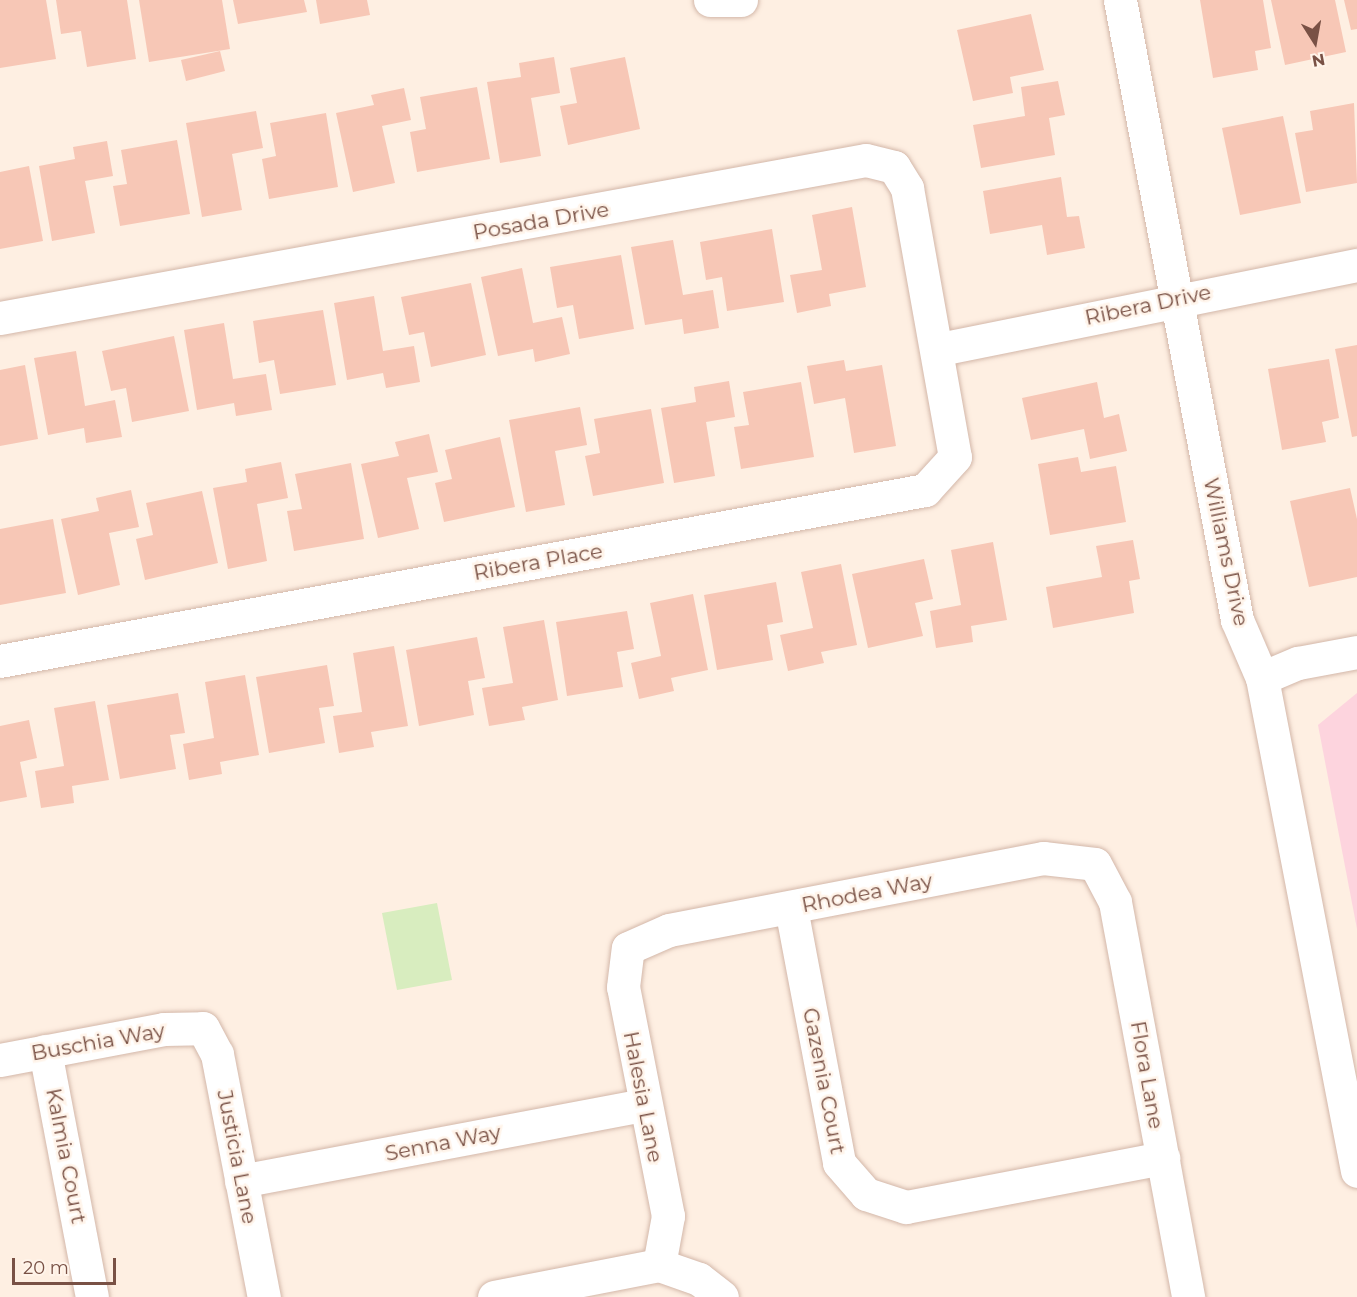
<!DOCTYPE html>
<html>
<head>
<meta charset="utf-8">
<style>
	body { margin:0 }
	#map { position:relative; width:1357px; height:1297px; overflow:hidden; background:#feefe2; font-family:Montserrat,sans-serif }
	div>[style] { position:absolute }
	[style*='--x'] { left:calc(var(--x)*1px); top:calc(var(--y)*1px); width:calc(var(--w)*1px); rotate:calc(var(--a)*1deg) }
	.medical>* { inset:0; background:#fdd4de }
	.green>* { inset:0; background:#d8edbf }
	.building>* { inset:0; background:#f7c7b6 }
	.roads { filter:drop-shadow(0 0 2px #d3b7a9) drop-shadow(0 0 2px #d3b7a9) }
	.street>* { height:33px; margin:-16.5px; padding:0 16.5px; transform-origin:16.5px; border-radius:16.5px; background:#fff }
	span { translate:-50% -50%; white-space:nowrap; text-align:center; line-height:1.15; -webkit-text-stroke:5px #fff4ea; paint-order:stroke }
	.street-label { font-size:21px; color:#795145 }
	.north { position:absolute; left:1285px; top:12px; width:60px; height:60px; -webkit-text-stroke:4px #fff4ea; paint-order:stroke; rotate:169deg; font-size:16px; font-weight:700; line-height:24px; text-align:center; color:#795145 }
	.north::after { content:''; display:block; margin:auto; width:21px; height:27px; background:#795145; clip-path:polygon(50% 0,100% 100%,50% 72%,0 100%) }
	.scale { position:absolute; left:12px; top:1258px; width:104px; height:27px; box-sizing:border-box; border:3px solid #795145; border-top:0; padding-left:8px; font-size:18px; line-height:21px; white-space:nowrap; color:#795145; -webkit-text-stroke:4px #fff4ea; paint-order:stroke }
</style>
</head>
<body>
<div id="map">
	<div class="medical">
		<i style="clip-path:polygon(1357px 693px,1357px 929px,1318px 725px)"></i>
	</div>
	<div class="green">
		<i style="clip-path:polygon(437px 903px,452px 980px,397px 990px,382px 913px)"></i>
	</div>
	<div class="building">
		<i style="clip-path:polygon(0 0,46px 0,56px 59px,0 68px)"></i>
		<i style="clip-path:polygon(56px 0,127px 0,136px 59px,87px 67px,81px 31px,61px 34px)"></i>
		<i style="clip-path:polygon(139px 0,222px 0,230px 49px,149px 62px)"></i>
		<i style="clip-path:polygon(233px 0,304px 0,307px 12px,238px 24px)"></i>
		<i style="clip-path:polygon(316px 0,367px 0,370px 15px,320px 24px)"></i>
		<i style="clip-path:polygon(1200px 0,1263px 0,1271px 48px,1255px 51px,1258px 70px,1213px 78px)"></i>
		<i style="clip-path:polygon(1271px 0,1335px 0,1346px 52px,1285px 65px)"></i>
		<i style="clip-path:polygon(1344px 0,1357px 0,1357px 29px,1351px 30px)"></i>
		<i style="clip-path:polygon(1031px 14px,1044px 70px,1010px 77px,1013px 93px,973px 101px,957px 30px)"></i>
		<i style="clip-path:polygon(220px 51px,225px 71px,186px 81px,181px 60px)"></i>
		<i style="clip-path:polygon(554px 57px,560px 93px,531px 98px,541px 156px,500px 163px,487px 82px,521px 77px,519px 63px)"></i>
		<i style="clip-path:polygon(625px 57px,640px 129px,568px 145px,560px 106px,577px 103px,570px 68px)"></i>
		<i style="clip-path:polygon(1058px 81px,1065px 115px,1049px 118px,1055px 155px,981px 168px,973px 125px,1025px 116px,1021px 87px)"></i>
		<i style="clip-path:polygon(477px 87px,490px 159px,417px 172px,410px 132px,426px 129px,420px 97px)"></i>
		<i style="clip-path:polygon(404px 88px,411px 120px,382px 126px,395px 183px,353px 192px,336px 113px,374px 105px,371px 95px)"></i>
		<i style="clip-path:polygon(1354px 103px,1357px 183px,1306px 192px,1295px 133px,1313px 130px,1310px 111px)"></i>
		<i style="clip-path:polygon(256px 111px,263px 148px,232px 154px,242px 210px,202px 217px,186px 123px)"></i>
		<i style="clip-path:polygon(326px 113px,338px 187px,269px 199px,262px 159px,276px 156px,270px 123px)"></i>
		<i style="clip-path:polygon(1283px 116px,1301px 203px,1240px 215px,1222px 128px)"></i>
		<i style="clip-path:polygon(177px 140px,190px 214px,120px 226px,113px 186px,127px 184px,121px 150px)"></i>
		<i style="clip-path:polygon(107px 141px,113px 176px,85px 181px,95px 233px,52px 241px,39px 166px,75px 159px,73px 147px)"></i>
		<i style="clip-path:polygon(29px 166px,43px 241px,0 249px,0 172px)"></i>
		<i style="clip-path:polygon(1061px 177px,1067px 217px,1079px 216px,1085px 248px,1047px 255px,1042px 225px,990px 234px,983px 191px)"></i>
		<i style="clip-path:polygon(852px 207px,866px 287px,829px 294px,831px 306px,797px 313px,790px 275px,822px 270px,812px 215px)"></i>
		<i style="clip-path:polygon(772px 229px,784px 302px,727px 311px,722px 277px,706px 280px,700px 242px)"></i>
		<i style="clip-path:polygon(673px 240px,683px 295px,713px 290px,719px 328px,684px 334px,682px 319px,645px 325px,631px 247px)"></i>
		<i style="clip-path:polygon(621px 255px,634px 329px,579px 339px,573px 305px,557px 308px,550px 267px)"></i>
		<i style="clip-path:polygon(522px 268px,533px 323px,562px 317px,570px 354px,535px 362px,533px 349px,498px 356px,481px 277px)"></i>
		<i style="clip-path:polygon(471px 283px,486px 355px,431px 367px,424px 332px,409px 335px,401px 297px)"></i>
		<i style="clip-path:polygon(374px 296px,383px 351px,414px 346px,420px 382px,386px 388px,383px 373px,347px 380px,334px 303px)"></i>
		<i style="clip-path:polygon(323px 310px,336px 385px,280px 394px,274px 360px,259px 363px,253px 321px)"></i>
		<i style="clip-path:polygon(224px 323px,233px 379px,266px 374px,272px 410px,236px 416px,234px 403px,197px 410px,184px 330px)"></i>
		<i style="clip-path:polygon(174px 336px,189px 411px,132px 422px,126px 388px,111px 391px,102px 351px)"></i>
		<i style="clip-path:polygon(1357px 345px,1357px 436px,1352px 437px,1335px 349px)"></i>
		<i style="clip-path:polygon(76px 351px,85px 406px,115px 400px,122px 437px,86px 443px,84px 428px,48px 435px,34px 358px)"></i>
		<i style="clip-path:polygon(1329px 359px,1339px 418px,1322px 422px,1326px 442px,1282px 450px,1268px 369px)"></i>
		<i style="clip-path:polygon(844px 360px,846px 371px,882px 365px,896px 446px,854px 453px,845px 398px,814px 404px,807px 366px)"></i>
		<i style="clip-path:polygon(25px 365px,38px 439px,0 446px,0 370px)"></i>
		<i style="clip-path:polygon(729px 381px,735px 417px,706px 422px,715px 476px,674px 483px,661px 408px,696px 402px,694px 387px)"></i>
		<i style="clip-path:polygon(801px 382px,814px 457px,741px 469px,734px 427px,749px 425px,743px 392px)"></i>
		<i style="clip-path:polygon(1097px 382px,1104px 418px,1119px 414px,1127px 451px,1090px 459px,1084px 429px,1031px 440px,1022px 398px)"></i>
		<i style="clip-path:polygon(580px 407px,587px 445px,555px 451px,565px 505px,526px 512px,509px 420px)"></i>
		<i style="clip-path:polygon(651px 409px,664px 483px,593px 496px,585px 456px,600px 453px,594px 419px)"></i>
		<i style="clip-path:polygon(429px 434px,438px 472px,407px 478px,419px 529px,378px 538px,361px 464px,399px 456px,395px 442px)"></i>
		<i style="clip-path:polygon(500px 437px,515px 507px,444px 522px,435px 483px,452px 479px,445px 450px)"></i>
		<i style="clip-path:polygon(1078px 457px,1081px 472px,1116px 466px,1126px 522px,1050px 535px,1038px 464px)"></i>
		<i style="clip-path:polygon(281px 462px,288px 498px,257px 504px,267px 561px,228px 569px,213px 488px,247px 482px,245px 469px)"></i>
		<i style="clip-path:polygon(351px 463px,364px 539px,294px 551px,287px 511px,302px 509px,295px 474px)"></i>
		<i style="clip-path:polygon(1350px 488px,1357px 519px,1357px 577px,1309px 587px,1290px 501px)"></i>
		<i style="clip-path:polygon(131px 490px,139px 527px,109px 533px,120px 585px,78px 595px,61px 519px,99px 511px,96px 498px)"></i>
		<i style="clip-path:polygon(202px 491px,218px 563px,145px 580px,136px 539px,153px 535px,146px 503px)"></i>
		<i style="clip-path:polygon(53px 519px,66px 593px,0 605px,0 529px)"></i>
		<i style="clip-path:polygon(1133px 540px,1140px 579px,1129px 581px,1134px 613px,1053px 628px,1046px 587px,1102px 577px,1096px 546px)"></i>
		<i style="clip-path:polygon(993px 542px,1007px 620px,971px 626px,973px 642px,936px 648px,930px 611px,961px 605px,951px 550px)"></i>
		<i style="clip-path:polygon(924px 559px,933px 599px,915px 603px,923px 636px,868px 648px,852px 574px)"></i>
		<i style="clip-path:polygon(841px 564px,857px 645px,821px 652px,824px 663px,788px 671px,780px 635px,813px 628px,801px 572px)"></i>
		<i style="clip-path:polygon(776px 582px,783px 622px,767px 625px,773px 660px,717px 670px,704px 595px)"></i>
		<i style="clip-path:polygon(693px 594px,708px 670px,671px 678px,674px 691px,639px 699px,631px 663px,661px 656px,650px 603px)"></i>
		<i style="clip-path:polygon(627px 611px,634px 649px,617px 652px,623px 687px,567px 696px,556px 622px)"></i>
		<i style="clip-path:polygon(544px 620px,558px 700px,522px 707px,525px 720px,489px 726px,482px 688px,513px 683px,503px 627px)"></i>
		<i style="clip-path:polygon(477px 637px,485px 678px,468px 681px,474px 715px,419px 726px,406px 650px)"></i>
		<i style="clip-path:polygon(394px 646px,408px 726px,371px 732px,374px 747px,339px 753px,333px 716px,362px 712px,353px 653px)"></i>
		<i style="clip-path:polygon(327px 665px,334px 706px,319px 708px,325px 743px,269px 753px,256px 677px)"></i>
		<i style="clip-path:polygon(245px 675px,259px 755px,220px 762px,222px 774px,189px 780px,183px 744px,214px 738px,205px 682px)"></i>
		<i style="clip-path:polygon(178px 693px,185px 733px,170px 735px,176px 769px,120px 779px,107px 705px)"></i>
		<i style="clip-path:polygon(95px 701px,109px 780px,72px 786px,74px 803px,41px 808px,35px 771px,64px 766px,54px 708px)"></i>
		<i style="clip-path:polygon(29px 720px,37px 758px,20px 762px,27px 797px,0 802px,0 726px)"></i>
	</div>
	<div class="roads">
		<div class="street">
			<i style="--x:710;--y:0;--w:31;--a:0"></i>
			<i style="--x:1120;--y:0;--w:631;--a:79.31"></i>
			<i style="--x:1237;--y:620;--w:63;--a:66.7"></i>
			<i style="--x:1262;--y:678;--w:502;--a:79.09"></i>
			<i style="--x:0;--y:318;--w:880;--a:-10.34"></i>
			<i style="--x:866;--y:160;--w:29;--a:14"></i>
			<i style="--x:894;--y:167;--w:25;--a:58"></i>
			<i style="--x:907;--y:188;--w:273;--a:79.9"></i>
			<i style="--x:955;--y:457;--w:45;--a:132.3"></i>
			<i style="--x:925;--y:490;--w:941;--a:169.53"></i>
			<i style="--x:940;--y:349;--w:425;--a:-11.4"></i>
			<i style="--x:1262;--y:678;--w:39;--a:-23"></i>
			<i style="--x:1298;--y:663;--w:60;--a:-10.6"></i>
			<i style="--x:791;--y:908;--w:259;--a:79.3"></i>
			<i style="--x:839;--y:1163;--w:41;--a:48.9"></i>
			<i style="--x:866;--y:1194;--w:42;--a:18"></i>
			<i style="--x:906;--y:1207;--w:262;--a:-10.8"></i>
			<i style="--x:45;--y:1051;--w:250;--a:79.2"></i>
			<i style="--x:0;--y:1060;--w:167;--a:-10.7"></i>
			<i style="--x:164;--y:1029;--w:39;--a:-1"></i>
			<i style="--x:203;--y:1028;--w:30;--a:62"></i>
			<i style="--x:217;--y:1054;--w:248;--a:79.1"></i>
			<i style="--x:241;--y:1181;--w:411;--a:-10.7"></i>
			<i style="--x:659;--y:1265;--w:50;--a:-79.6"></i>
			<i style="--x:668;--y:1216;--w:233;--a:-101.1"></i>
			<i style="--x:623;--y:987;--w:39;--a:-83"></i>
			<i style="--x:628;--y:948;--w:45;--a:-23.7"></i>
			<i style="--x:669;--y:930;--w:381;--a:-10.9"></i>
			<i style="--x:1043;--y:858;--w:52;--a:6.6"></i>
			<i style="--x:1095;--y:864;--w:43;--a:62.2"></i>
			<i style="--x:1115;--y:902;--w:402;--a:79.5"></i>
			<i style="--x:494;--y:1297;--w:168;--a:-11"></i>
			<i style="--x:659;--y:1265;--w:42;--a:19.3"></i>
			<i style="--x:699;--y:1279;--w:29;--a:38"></i>
		</div>
	</div>
	<div class="street-label">
		<span style="left:541px;top:221px;rotate:-10deg">Posada Drive</span>
		<span style="left:1148px;top:305px;rotate:-12deg">Ribera Drive</span>
		<span style="left:1226px;top:552px;rotate:78deg">Williams Drive</span>
		<span style="left:538px;top:562px;rotate:-10deg">Ribera Place</span>
		<span style="left:867px;top:893px;rotate:-11deg">Rhodea Way</span>
		<span style="left:98px;top:1042px;rotate:-10deg">Buschia Way</span>
		<span style="left:1147px;top:1075px;rotate:80deg">Flora Lane</span>
		<span style="left:824px;top:1081px;rotate:79deg">Gazenia Court</span>
		<span style="left:643px;top:1097px;rotate:79deg">Halesia Lane</span>
		<span style="left:443px;top:1143px;rotate:-11deg">Senna Way</span>
		<span style="left:66px;top:1156px;rotate:79deg">Kalmia Court</span>
		<span style="left:237px;top:1157px;rotate:79deg">Justicia Lane</span>
	</div>
	<div class="north">N</div>
	<div class="scale">20 m</div>
</div>
</body>
</html>
